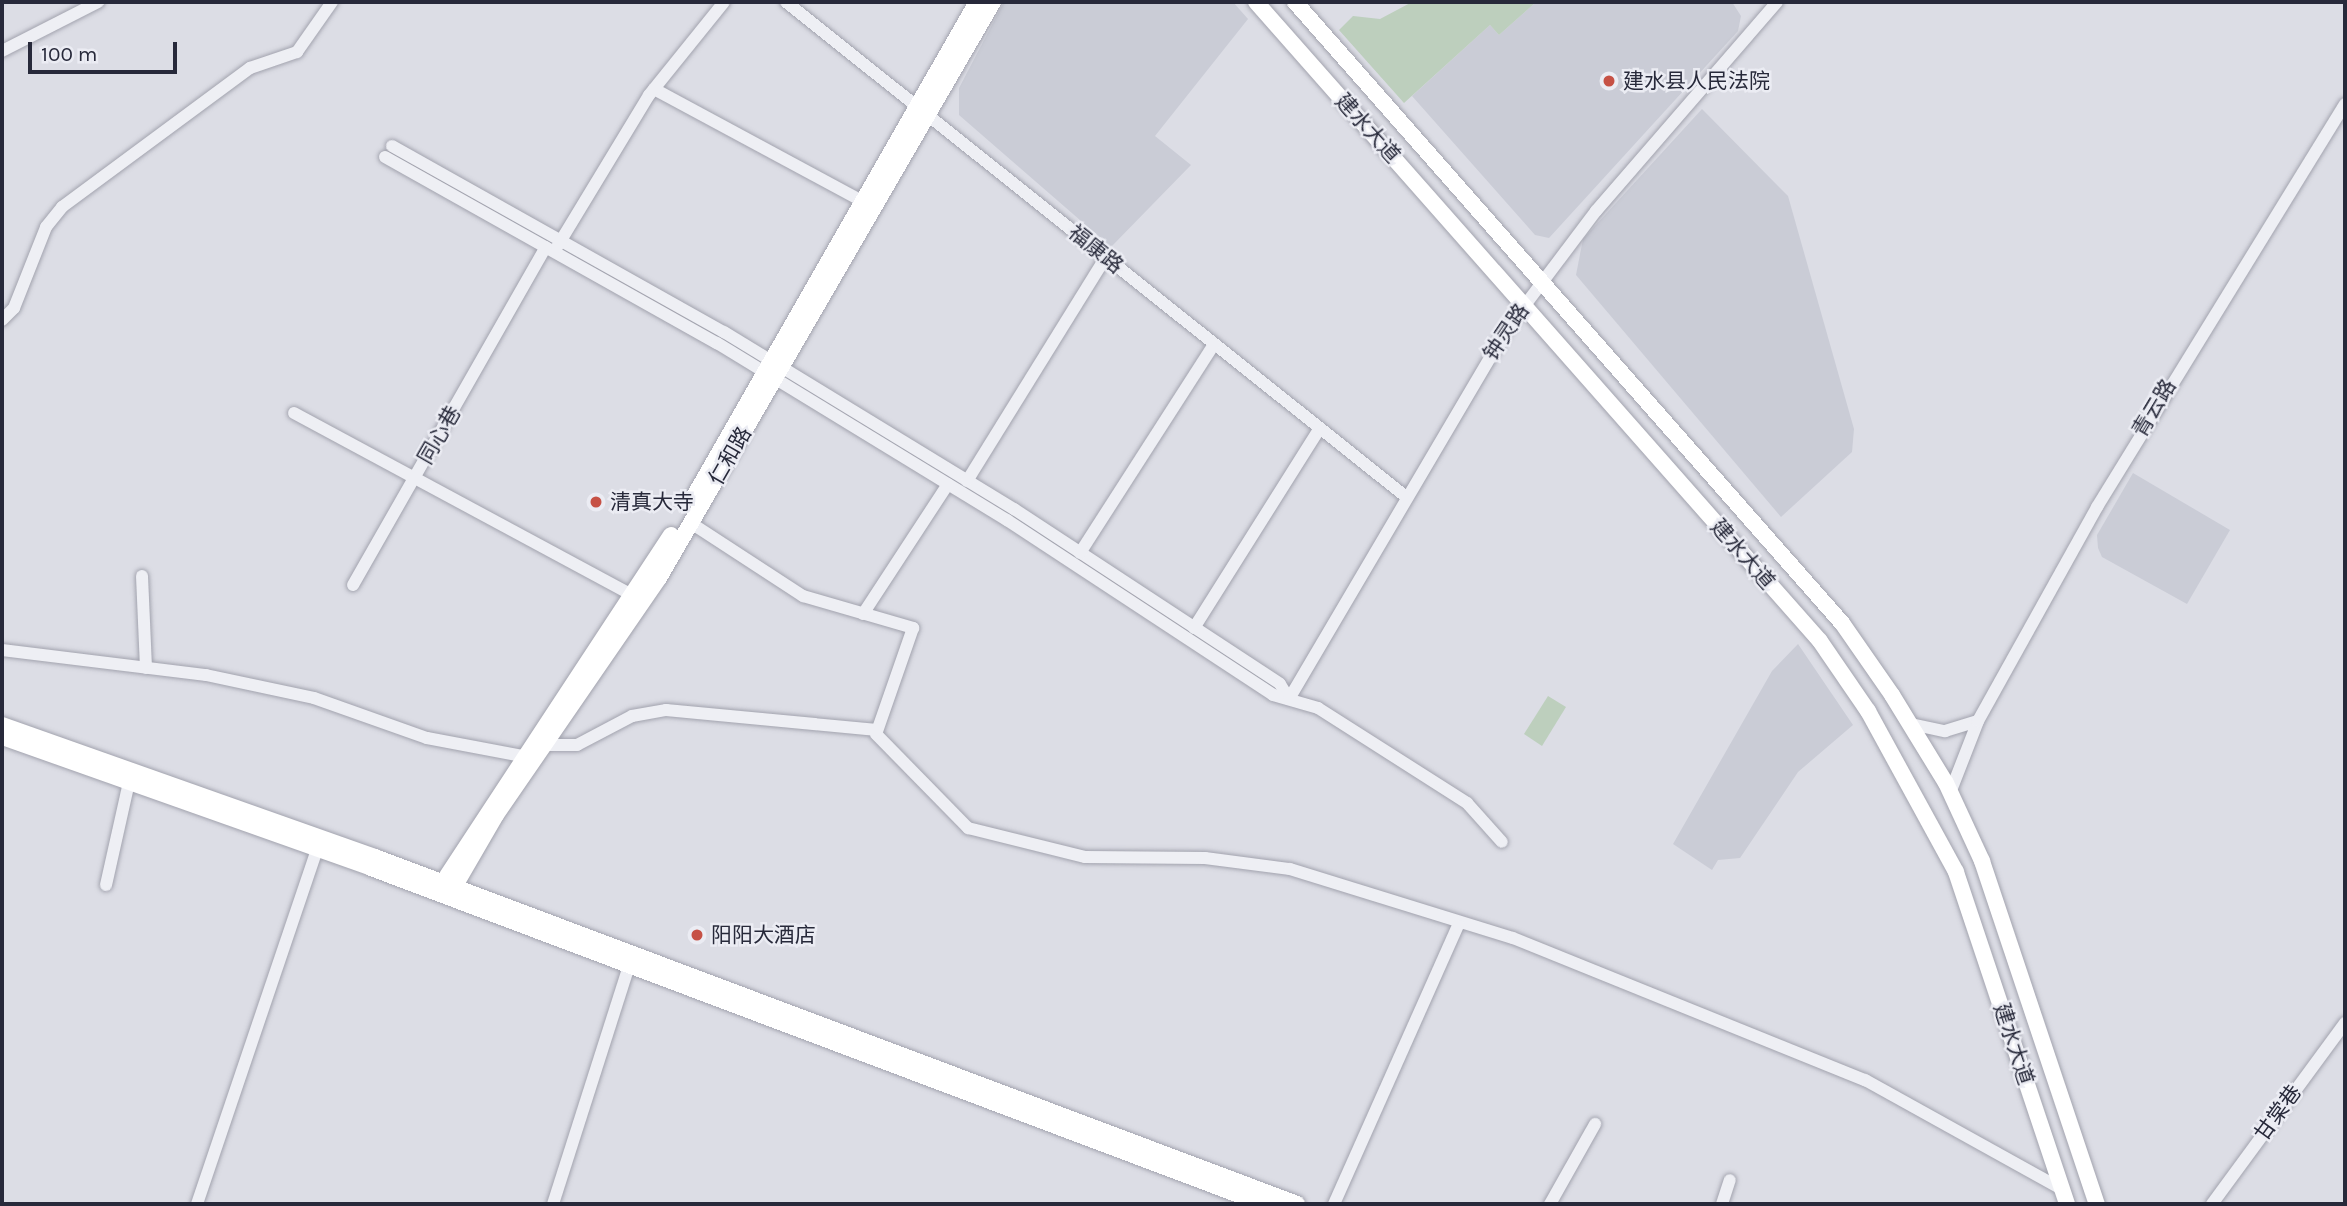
<!DOCTYPE html>
<html>
<head>
<meta charset="utf-8">
<style>
	body { margin:0 }
	#map { position:relative; width:2347px; height:1206px; overflow:hidden; background:#dcdde5; font-family:Karla,"Noto Sans SC",sans-serif }
	div>[style] { position:absolute }
	[style*='--x'] { left:calc(var(--x)*1px); top:calc(var(--y)*1px); width:calc(var(--w)*1px); rotate:calc(var(--a)*1deg) }
	.built>* { inset:0; background:#caccd6 }
	.green>* { inset:0; background:#bdcfbd }
	.roads { filter:drop-shadow(0 0 2px #a2a3ae) drop-shadow(0 0 2px #a2a3ae) }
	.minor>* { height:12px; margin:-6px; padding:0 6px; transform-origin:6px; border-radius:6px; background:#eeeff4 }
	.major>* { height:16px; margin:-8px; padding:0 8px; transform-origin:8px; border-radius:8px; background:#fff }
	.dots>* { width:19px; height:19px; translate:-50% -50%; box-sizing:border-box; border:4px solid #ebecf3; border-radius:50% }
	span { translate:-50% -50%; white-space:nowrap; text-align:center; line-height:1.15; -webkit-text-stroke:5px #ebecf3; paint-order:stroke }
	.poi-label { font-size:21px; color:#27293a }
	.left { translate:0 -50%; text-align:left }
	.street-label { font-size:21px; color:#27293a }
	.frame { position:absolute; inset:0; border:4px solid #27293a; pointer-events:none }
	.scale { position:absolute; left:28px; top:42px; width:149px; height:32px; box-sizing:border-box; border:4px solid #27293a; border-top:0; padding-left:9px; font-size:21px; line-height:24px; white-space:nowrap; color:#27293a; -webkit-text-stroke:5px #ebecf3; paint-order:stroke }
</style>
</head>
<body>
<div id="map">
	<div class="built">
		<i style="clip-path:polygon(1004px 2px,1233px 2px,1248px 19px,1155px 136px,1191px 165px,1111px 247px,959px 115px,959px 88px)"></i>
		<i style="clip-path:polygon(1536px 2px,1732px 2px,1741px 16px,1738px 31px,1549px 238px,1535px 235px,1412px 96px,1490px 25px,1499px 35px)"></i>
		<i style="clip-path:polygon(1702px 109px,1788px 196px,1854px 429px,1852px 452px,1781px 517px,1576px 275px,1583px 239px)"></i>
		<i style="clip-path:polygon(2133px 473px,2230px 530px,2187px 604px,2102px 557px,2098px 548px,2097px 535px)"></i>
		<i style="clip-path:polygon(1798px 644px,1853px 725px,1798px 772px,1740px 858px,1718px 860px,1712px 870px,1673px 844px,1772px 671px)"></i>
	</div>
	<div class="green">
		<i style="clip-path:polygon(1412px 2px,1536px 2px,1499px 35px,1490px 25px,1404px 103px,1339px 30px,1353px 16px,1380px 19px)"></i>
		<i style="clip-path:polygon(1548px 696px,1566px 707px,1542px 746px,1524px 734px)"></i>
	</div>
	<div class="roads">
		<div class="minor">
			<i style="--x:786;--y:2;--w:792;--a:38.59"></i>
			<i style="--x:2;--y:51;--w:108;--a:-27"></i>
			<i style="--x:654;--y:89;--w:236;--a:28.3"></i>
			<i style="--x:392;--y:146;--w:381;--a:29.3"></i>
			<i style="--x:724;--y:332;--w:340;--a:31.4"></i>
			<i style="--x:1014;--y:509;--w:318;--a:33.3"></i>
			<i style="--x:1280;--y:684;--w:17;--a:59"></i>
			<i style="--x:385;--y:157;--w:381;--a:29.3"></i>
			<i style="--x:717;--y:343;--w:340;--a:31.4"></i>
			<i style="--x:1007;--y:520;--w:318;--a:33.3"></i>
			<i style="--x:1273;--y:695;--w:47;--a:16.1"></i>
			<i style="--x:1318;--y:708;--w:177;--a:32.5"></i>
			<i style="--x:1467;--y:803;--w:52;--a:48.1"></i>
			<i style="--x:557;--y:247;--w:178;--a:-58.8"></i>
			<i style="--x:649;--y:95;--w:119;--a:-51.1"></i>
			<i style="--x:2;--y:320;--w:17;--a:-45"></i>
			<i style="--x:14;--y:308;--w:87;--a:-68.4"></i>
			<i style="--x:46;--y:227;--w:26;--a:-51"></i>
			<i style="--x:62;--y:207;--w:234;--a:-36.5"></i>
			<i style="--x:250;--y:68;--w:50;--a:-18.8"></i>
			<i style="--x:297;--y:52;--w:61;--a:-55"></i>
			<i style="--x:294;--y:413;--w:386;--a:28.3"></i>
			<i style="--x:967;--y:481;--w:264;--a:-58.2"></i>
			<i style="--x:691;--y:523;--w:134;--a:33.1"></i>
			<i style="--x:803;--y:596;--w:115;--a:16.2"></i>
			<i style="--x:913;--y:628;--w:112;--a:109.2"></i>
			<i style="--x:876;--y:734;--w:132;--a:45.6"></i>
			<i style="--x:968;--y:828;--w:121;--a:13.9"></i>
			<i style="--x:1085;--y:857;--w:120;--a:0.5"></i>
			<i style="--x:1205;--y:858;--w:86;--a:7.4"></i>
			<i style="--x:1290;--y:869;--w:233;--a:17.2"></i>
			<i style="--x:1513;--y:938;--w:380;--a:22"></i>
			<i style="--x:1865;--y:1080;--w:225;--a:29"></i>
			<i style="--x:1080;--y:553;--w:248;--a:-57.3"></i>
			<i style="--x:142;--y:576;--w:92;--a:87.5"></i>
			<i style="--x:353;--y:585;--w:389;--a:-60.3"></i>
			<i style="--x:863;--y:614;--w:155;--a:-56.8"></i>
			<i style="--x:1194;--y:628;--w:236;--a:-57.8"></i>
			<i style="--x:2;--y:650;--w:206;--a:7"></i>
			<i style="--x:206;--y:675;--w:110;--a:12"></i>
			<i style="--x:314;--y:698;--w:120;--a:19.5"></i>
			<i style="--x:427;--y:738;--w:97;--a:10.7"></i>
			<i style="--x:1289;--y:699;--w:429;--a:-59.5"></i>
			<i style="--x:1507;--y:329;--w:148;--a:-53"></i>
			<i style="--x:1596;--y:211;--w:276;--a:-49.1"></i>
			<i style="--x:1911;--y:724;--w:35;--a:12"></i>
			<i style="--x:1945;--y:731;--w:34;--a:-17"></i>
			<i style="--x:543;--y:745;--w:34;--a:0"></i>
			<i style="--x:577;--y:745;--w:62;--a:-27.8"></i>
			<i style="--x:632;--y:716;--w:35;--a:-10"></i>
			<i style="--x:666;--y:710;--w:212;--a:5.4"></i>
			<i style="--x:1950;--y:793;--w:77;--a:-68.7"></i>
			<i style="--x:1978;--y:721;--w:245;--a:-60.9"></i>
			<i style="--x:2097;--y:507;--w:473;--a:-58.4"></i>
			<i style="--x:106;--y:885;--w:106;--a:-77.4"></i>
			<i style="--x:197;--y:1204;--w:375;--a:-71.3"></i>
			<i style="--x:553;--y:1204;--w:250;--a:-72.3"></i>
			<i style="--x:1334;--y:1204;--w:305;--a:-66"></i>
			<i style="--x:1550;--y:1204;--w:92;--a:-60.6"></i>
			<i style="--x:1722;--y:1204;--w:25;--a:-72"></i>
			<i style="--x:2212;--y:1204;--w:225;--a:-53.7"></i>
		</div>
		<div class="major">
			<i style="--x:1256;--y:2;--w:852;--a:48.57"></i>
			<i style="--x:1820;--y:641;--w:85;--a:55.6"></i>
			<i style="--x:1868;--y:711;--w:183;--a:61.3"></i>
			<i style="--x:1956;--y:872;--w:350;--a:71.5"></i>
			<i style="--x:1295;--y:2;--w:828;--a:48.63"></i>
			<i style="--x:1842;--y:623;--w:88;--a:55.2"></i>
			<i style="--x:1892;--y:695;--w:103;--a:58.5"></i>
			<i style="--x:1946;--y:783;--w:86;--a:65.2"></i>
			<i style="--x:1982;--y:861;--w:362;--a:71.5"></i>
			<i style="--x:693;--y:498;--w:572;--a:-60.21"></i>
			<i style="--x:2;--y:725;--w:396;--a:19.5"></i>
			<i style="--x:375;--y:857;--w:985;--a:20.62"></i>
			<i style="--x:2;--y:737;--w:392;--a:19.5"></i>
			<i style="--x:371;--y:868;--w:953;--a:20.64"></i>
			<i style="--x:447;--y:876;--w:408;--a:-56.7"></i>
			<i style="--x:449;--y:896;--w:94;--a:-59.9"></i>
			<i style="--x:496;--y:815;--w:288;--a:-55.5"></i>
			<i style="--x:659;--y:578;--w:666;--a:-59.89"></i>
		</div>
	</div>
	<div class="dots">
		<i style="left:1609px;top:81px;background:#c65145"></i>
		<i style="left:596px;top:502px;background:#c65145"></i>
		<i style="left:697px;top:935px;background:#c65145"></i>
	</div>
	<div class="poi-label">
		<span class="left" style="left:1623px;top:81px">建水县人民法院</span>
		<span class="left" style="left:610px;top:502px">清真大寺</span>
		<span class="left" style="left:711px;top:935px">阳阳大酒店</span>
	</div>
	<div class="street-label">
		<span style="left:1368px;top:128px;rotate:48deg">建水大道</span>
		<span style="left:1096px;top:249px;rotate:39deg">福康路</span>
		<span style="left:1506px;top:332px;rotate:-56deg">钟灵路</span>
		<span style="left:2154px;top:408px;rotate:-59deg">青云路</span>
		<span style="left:439px;top:435px;rotate:-60deg">同心巷</span>
		<span style="left:730px;top:456px;rotate:-60deg">仁和路</span>
		<span style="left:1743px;top:554px;rotate:49deg">建水大道</span>
		<span style="left:2014px;top:1044px;rotate:72deg">建水大道</span>
		<span style="left:2278px;top:1113px;rotate:-54deg">甘棠巷</span>
	</div>
	<div class="frame"></div>
	<div class="scale">100 m</div>
</div>
</body>
</html>
